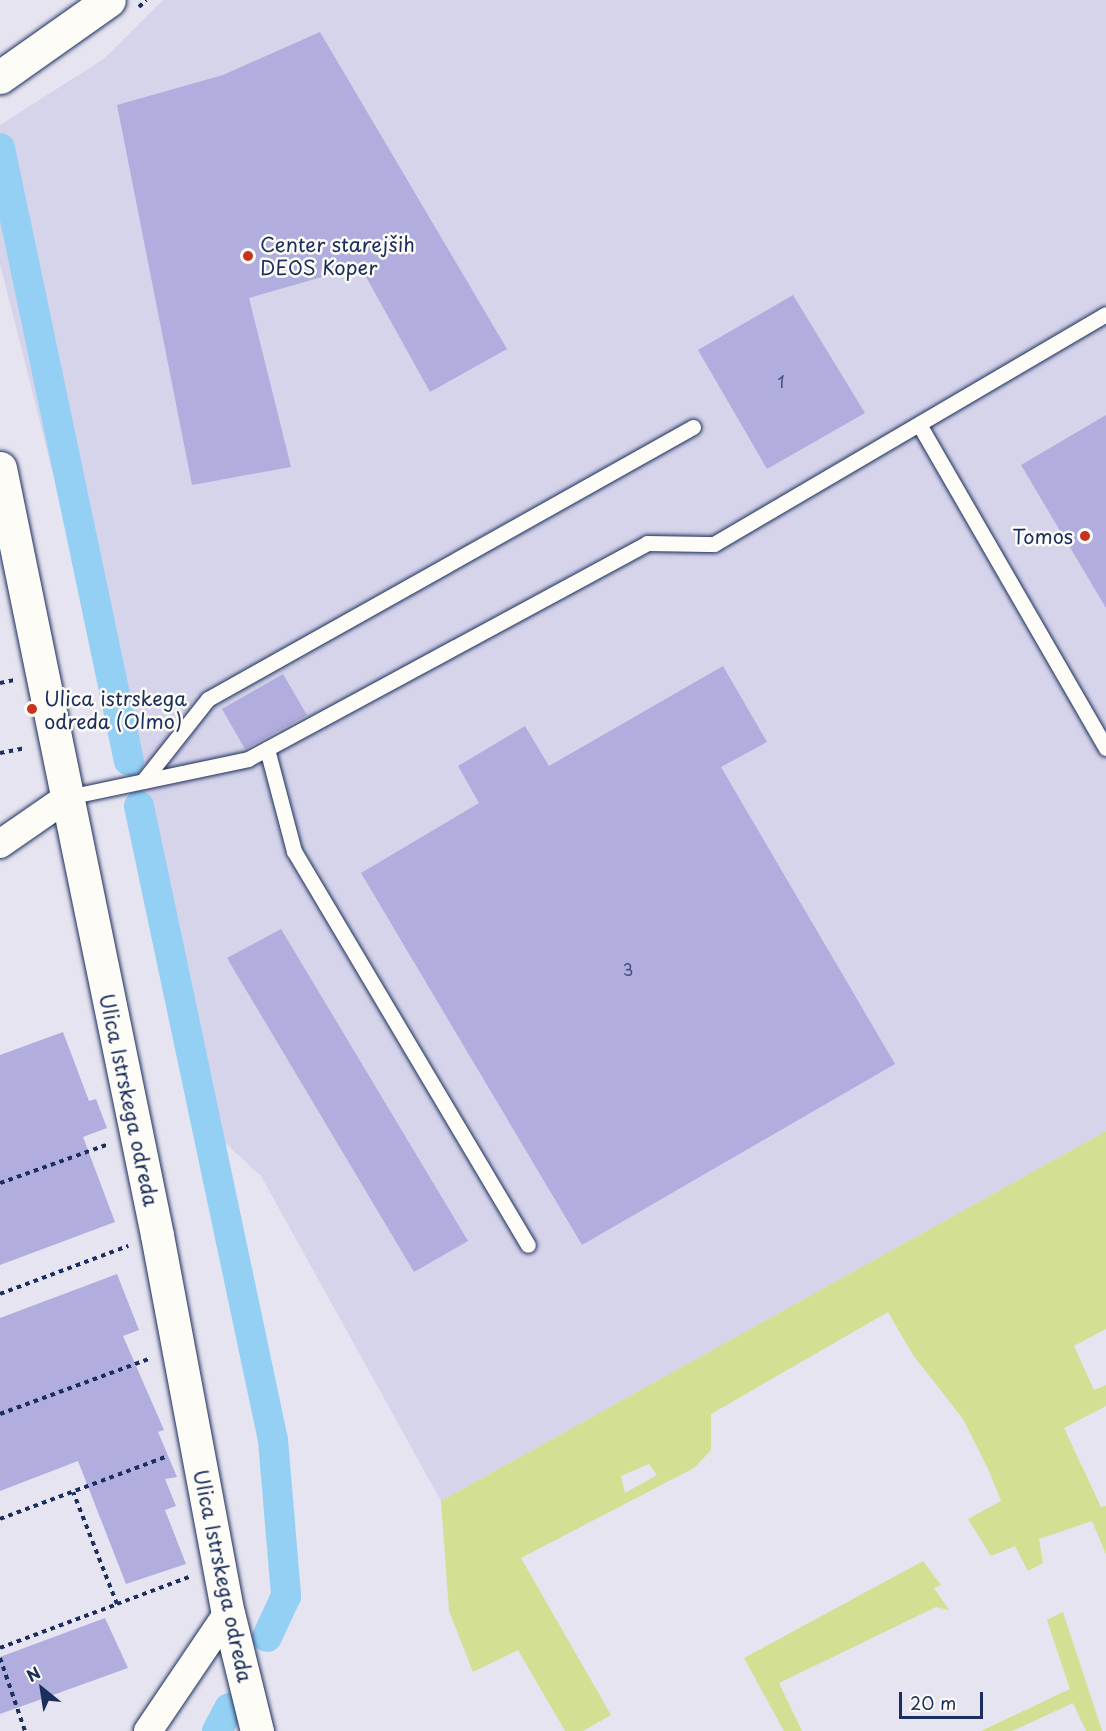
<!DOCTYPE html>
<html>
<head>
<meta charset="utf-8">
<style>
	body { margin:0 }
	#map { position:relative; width:1106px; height:1731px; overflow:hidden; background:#e6e4f0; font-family:"Playpen Sans",sans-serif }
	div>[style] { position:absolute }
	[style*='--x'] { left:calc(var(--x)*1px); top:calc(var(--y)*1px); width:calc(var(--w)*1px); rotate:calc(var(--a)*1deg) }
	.built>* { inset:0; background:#d6d4eb }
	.green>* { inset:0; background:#d3df92 }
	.canal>* { height:30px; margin:-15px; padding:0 15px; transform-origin:15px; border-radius:15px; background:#94cff4 }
	.building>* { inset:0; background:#b2addf }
	.path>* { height:4px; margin-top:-2px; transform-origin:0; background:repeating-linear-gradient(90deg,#1b2f5e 0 4.5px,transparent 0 9px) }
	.roads { filter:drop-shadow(0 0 2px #1b2f5e) drop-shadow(0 0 2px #1b2f5e) }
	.service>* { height:15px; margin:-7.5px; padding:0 7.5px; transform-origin:7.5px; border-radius:7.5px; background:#fdfcf7 }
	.minor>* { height:28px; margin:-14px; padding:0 14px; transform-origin:14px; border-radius:14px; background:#fdfcf7 }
	.tertiary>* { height:33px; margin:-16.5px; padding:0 16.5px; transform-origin:16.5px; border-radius:16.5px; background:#fdfcf7 }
	.dots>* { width:16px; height:16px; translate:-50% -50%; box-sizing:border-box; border:3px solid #fdfcf7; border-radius:50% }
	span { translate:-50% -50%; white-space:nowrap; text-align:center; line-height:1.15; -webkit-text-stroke:5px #fdfcf7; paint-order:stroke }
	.number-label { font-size:16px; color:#414e7e }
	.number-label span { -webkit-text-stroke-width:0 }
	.poi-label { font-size:20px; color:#1b2f5e }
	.left { translate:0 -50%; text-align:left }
	.right { translate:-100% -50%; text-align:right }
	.street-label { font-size:20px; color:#1b2f5e }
	.north { position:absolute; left:12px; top:1659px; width:60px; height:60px; -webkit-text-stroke:4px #fdfcf7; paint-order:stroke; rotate:330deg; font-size:16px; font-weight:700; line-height:24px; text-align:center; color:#1b2f5e }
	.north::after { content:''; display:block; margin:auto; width:21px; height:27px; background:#1b2f5e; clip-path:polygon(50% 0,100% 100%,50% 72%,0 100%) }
	.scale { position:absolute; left:899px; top:1692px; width:84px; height:27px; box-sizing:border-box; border:3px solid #1b2f5e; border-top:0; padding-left:8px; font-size:18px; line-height:21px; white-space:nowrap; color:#1b2f5e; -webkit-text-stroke:4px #fdfcf7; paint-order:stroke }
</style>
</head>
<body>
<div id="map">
	<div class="built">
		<i style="clip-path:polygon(163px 0,1106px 0,1106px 1131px,441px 1501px,261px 1176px,221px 1139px,0 264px,0 125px,105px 58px)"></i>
	</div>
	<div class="green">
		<i style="clip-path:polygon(evenodd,1106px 1131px,1106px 1329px,1074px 1346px,1094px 1390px,1106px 1385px,1106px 1406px,1064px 1428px,1101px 1507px,1106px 1506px,1106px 1554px,1092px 1521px,1039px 1539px,1043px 1563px,1028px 1571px,1015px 1546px,991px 1556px,968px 1519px,1001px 1501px,989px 1471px,963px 1419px,913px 1355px,888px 1312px,711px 1414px,711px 1450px,694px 1468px,521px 1558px,611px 1715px,583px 1731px,565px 1731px,518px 1650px,473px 1672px,449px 1611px,441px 1501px,1106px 1131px,649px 1464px,657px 1475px,625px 1493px,621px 1476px,649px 1464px)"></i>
		<i style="clip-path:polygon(923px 1561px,941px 1585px,934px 1588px,949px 1610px,936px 1607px,779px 1683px,802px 1731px,784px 1731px,744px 1658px)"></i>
		<i style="clip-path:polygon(1063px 1612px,1102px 1731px,1086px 1731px,1073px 1703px,1012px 1731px,981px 1731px,1070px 1689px,1047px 1620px)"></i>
	</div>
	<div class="canal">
		<i style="--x:0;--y:148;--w:626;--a:78.12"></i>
		<i style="--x:139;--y:806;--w:648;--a:78.07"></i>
		<i style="--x:273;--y:1440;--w:157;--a:85.2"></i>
		<i style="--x:286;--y:1596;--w:45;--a:114.9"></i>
		<i style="--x:217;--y:1731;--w:26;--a:-62"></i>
	</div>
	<div class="building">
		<i style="clip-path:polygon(320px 32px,507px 349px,430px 392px,360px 266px,249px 298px,291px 467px,192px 485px,117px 105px,223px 75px)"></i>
		<i style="clip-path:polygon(793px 295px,865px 413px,767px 469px,698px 350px)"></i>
		<i style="clip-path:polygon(1106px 415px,1106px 608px,1021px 465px)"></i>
		<i style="clip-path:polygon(723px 666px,767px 742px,721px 767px,895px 1064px,582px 1245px,361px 873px,479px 803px,458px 766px,525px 726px,549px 766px)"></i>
		<i style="clip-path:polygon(283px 674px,307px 715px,245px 749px,222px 709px)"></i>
		<i style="clip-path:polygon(281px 929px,468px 1241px,414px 1272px,227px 958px)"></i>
		<i style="clip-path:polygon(63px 1032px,89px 1101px,96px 1099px,107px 1128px,83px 1137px,115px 1222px,0 1265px,0 1055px)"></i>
		<i style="clip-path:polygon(117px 1274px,139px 1330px,123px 1336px,164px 1430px,158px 1432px,177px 1477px,165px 1479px,176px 1506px,165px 1510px,186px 1564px,126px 1584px,78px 1461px,0 1491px,0 1318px)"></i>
		<i style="clip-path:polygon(105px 1618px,128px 1668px,0 1714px,0 1657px)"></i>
	</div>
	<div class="path">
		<i style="--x:139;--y:7;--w:10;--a:-45"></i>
		<i style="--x:0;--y:683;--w:14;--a:-12"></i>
		<i style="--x:0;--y:753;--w:26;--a:-11"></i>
		<i style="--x:0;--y:1183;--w:116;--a:-19.7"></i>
		<i style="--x:0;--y:1294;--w:137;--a:-20.6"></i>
		<i style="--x:0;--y:1414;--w:161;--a:-20.3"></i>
		<i style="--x:0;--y:1519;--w:179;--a:-20.6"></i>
		<i style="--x:117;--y:1604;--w:80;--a:-20.5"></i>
		<i style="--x:0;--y:1648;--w:125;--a:-20.6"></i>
		<i style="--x:117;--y:1604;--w:120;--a:-111.4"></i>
		<i style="--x:0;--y:1658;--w:77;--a:71.1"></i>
	</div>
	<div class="roads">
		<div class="service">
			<i style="--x:920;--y:426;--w:372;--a:60"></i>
			<i style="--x:267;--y:749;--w:106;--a:75.2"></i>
			<i style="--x:294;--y:851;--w:458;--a:59.3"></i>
			<i style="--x:143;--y:781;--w:105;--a:-51.6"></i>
			<i style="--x:208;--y:699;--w:556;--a:-29.28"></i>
			<i style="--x:68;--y:797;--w:184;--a:-11.9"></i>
			<i style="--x:248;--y:759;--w:454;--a:-28.4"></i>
			<i style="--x:647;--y:543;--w:67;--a:0.9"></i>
			<i style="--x:714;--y:544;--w:454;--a:-30.4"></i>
		</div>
		<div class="minor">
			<i style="--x:0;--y:844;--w:83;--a:-34.7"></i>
			<i style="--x:148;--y:1731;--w:143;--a:-55.9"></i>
		</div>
		<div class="tertiary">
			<i style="--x:0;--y:77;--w:133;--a:-35.2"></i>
			<i style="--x:0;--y:468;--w:783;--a:78.43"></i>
			<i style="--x:157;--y:1235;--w:385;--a:79.4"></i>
			<i style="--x:228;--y:1613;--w:122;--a:76.2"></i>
		</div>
	</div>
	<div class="dots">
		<i style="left:248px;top:256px;background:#c8321e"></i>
		<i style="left:1085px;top:536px;background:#c8321e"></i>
		<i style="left:32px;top:709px;background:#c8321e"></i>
	</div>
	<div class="number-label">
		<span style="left:781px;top:381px">1</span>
		<span style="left:628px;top:969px">3</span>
	</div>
	<div class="poi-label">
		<span class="left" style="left:260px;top:256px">Center starejših<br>DEOS Koper</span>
		<span class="right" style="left:1073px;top:536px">Tomos</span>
		<span class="left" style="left:44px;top:710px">Ulica istrskega<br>odreda (Olmo)</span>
	</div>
	<div class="street-label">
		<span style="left:129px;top:1100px;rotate:78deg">Ulica Istrskega odreda</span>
		<span style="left:223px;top:1576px;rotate:78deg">Ulica Istrskega odreda</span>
	</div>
	<div class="north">N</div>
	<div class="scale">20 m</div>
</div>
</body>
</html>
